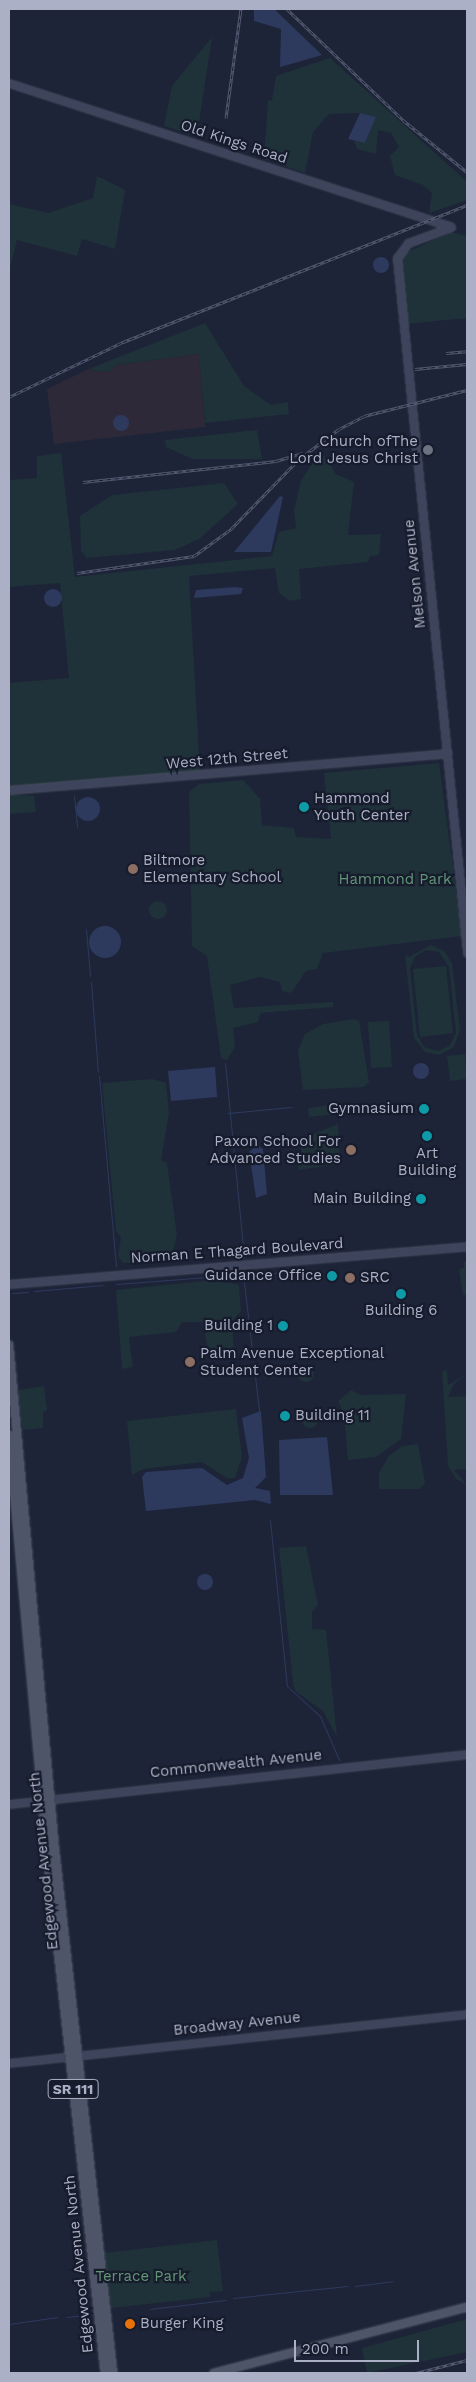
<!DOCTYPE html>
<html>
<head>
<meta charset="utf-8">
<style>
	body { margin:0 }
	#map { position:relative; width:476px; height:2382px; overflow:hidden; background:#1d2438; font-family:"Work Sans",sans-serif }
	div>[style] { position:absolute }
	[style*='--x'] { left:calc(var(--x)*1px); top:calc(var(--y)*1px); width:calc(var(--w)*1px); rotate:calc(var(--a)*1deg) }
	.medical>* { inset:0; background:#2e2939 }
	.green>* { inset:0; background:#1f3139 }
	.round { border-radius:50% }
	.water>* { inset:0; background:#2d3a5e }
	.stream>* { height:1px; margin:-0.5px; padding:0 0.5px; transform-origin:0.5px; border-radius:0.5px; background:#2d3a5e }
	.roads { filter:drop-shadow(0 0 1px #4c5164) drop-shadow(0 0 1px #4c5164) }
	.secondary>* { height:7px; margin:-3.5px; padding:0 3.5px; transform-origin:3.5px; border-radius:3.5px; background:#3e445c }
	.primary>* { height:8px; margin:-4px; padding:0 4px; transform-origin:4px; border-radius:4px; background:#4e5569 }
	.rail>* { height:3px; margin-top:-1.5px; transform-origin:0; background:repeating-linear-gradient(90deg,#171c2c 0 4px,#525970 0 8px); box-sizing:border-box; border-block:1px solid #525970 }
	.dots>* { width:14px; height:14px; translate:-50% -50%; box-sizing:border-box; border:2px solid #171c2c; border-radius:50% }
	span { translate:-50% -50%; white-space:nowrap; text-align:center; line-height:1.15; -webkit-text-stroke:4.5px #171c2c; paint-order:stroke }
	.shield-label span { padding:1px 4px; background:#171c2c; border:1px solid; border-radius:4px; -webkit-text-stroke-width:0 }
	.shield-label { font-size:14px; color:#abb0c6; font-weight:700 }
	.street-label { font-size:15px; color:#abb0c6 }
	.poi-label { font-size:15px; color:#abb0c6 }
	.right { translate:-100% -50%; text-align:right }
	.left { translate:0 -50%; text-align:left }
	.park-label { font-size:15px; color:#619777 }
	.frame { position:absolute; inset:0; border:10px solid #abb0c6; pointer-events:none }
	.scale { position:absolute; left:294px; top:2340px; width:125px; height:22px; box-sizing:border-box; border:2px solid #abb0c6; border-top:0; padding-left:6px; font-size:15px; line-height:18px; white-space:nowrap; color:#abb0c6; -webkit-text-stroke:4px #171c2c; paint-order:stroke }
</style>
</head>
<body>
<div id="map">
	<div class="medical">
		<i style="clip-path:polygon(199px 354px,205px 427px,54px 444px,47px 389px,91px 368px,95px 372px,111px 371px,116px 365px)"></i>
	</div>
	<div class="green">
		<i style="clip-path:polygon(212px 37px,197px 136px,164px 126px,172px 86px)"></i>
		<i style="clip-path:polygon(330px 58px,467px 182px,467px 200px,429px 213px,432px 193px,423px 185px,395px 175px,390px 156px,399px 147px,391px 133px,378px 130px,376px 154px,357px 149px,354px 140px,365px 143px,376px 117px,360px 113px,329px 114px,313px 132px,305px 173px,264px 159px,268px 101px,272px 100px,276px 76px)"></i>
		<i style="clip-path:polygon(97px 176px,125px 190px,115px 249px,82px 239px,77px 256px,17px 240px,9px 272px,9px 204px,48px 213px,93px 198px)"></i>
		<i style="clip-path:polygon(451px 232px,467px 236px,467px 318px,405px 324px,399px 256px)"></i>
		<i style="clip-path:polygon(205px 323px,244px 386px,271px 405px,288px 402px,289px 414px,205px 423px,199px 354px,116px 365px,111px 371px,95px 372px,91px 368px)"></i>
		<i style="clip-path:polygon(257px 430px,262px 459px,192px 459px,166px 447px,165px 440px)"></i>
		<i style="clip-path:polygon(61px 453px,75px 577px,272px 556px,279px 532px,296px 528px,294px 510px,301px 481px,317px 455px,324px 456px,336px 474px,354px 482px,348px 535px,381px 534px,379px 555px,370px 556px,368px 562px,299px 569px,301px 599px,290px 601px,279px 593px,275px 568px,189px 576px,200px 773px,9px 788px,9px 683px,69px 678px,60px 583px,9px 587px,9px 480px,37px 478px,37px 456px)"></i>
		<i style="clip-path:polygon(224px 483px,238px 504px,199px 539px,175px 550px,87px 558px,81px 551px,80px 516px,112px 495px)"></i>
		<i style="clip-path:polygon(439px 763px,462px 936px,323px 953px,317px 969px,306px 971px,291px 993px,282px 991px,280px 982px,260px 977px,230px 985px,234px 1008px,333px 1002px,333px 1007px,260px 1013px,258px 1022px,233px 1028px,235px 1047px,227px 1060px,221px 1058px,207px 956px,192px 946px,189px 792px,199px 784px,243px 780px,260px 799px,262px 825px,294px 828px,296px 837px,331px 839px,324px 773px)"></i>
		<i style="clip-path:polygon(9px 794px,34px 796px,36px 812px,9px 814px)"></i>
		<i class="round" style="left:149px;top:901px;width:18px;height:18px"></i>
		<i style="clip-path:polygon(evenodd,431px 945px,444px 951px,452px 963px,460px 1030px,454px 1047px,439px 1055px,425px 1052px,414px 1038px,405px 954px,409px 957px,431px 945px,425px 950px,439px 952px,449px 967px,456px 1033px,449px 1046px,438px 1051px,424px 1047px,417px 1034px,410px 968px,415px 957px,425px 950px)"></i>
		<i style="clip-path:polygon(446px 966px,453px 1033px,420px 1037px,413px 969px)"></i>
		<i style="clip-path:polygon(354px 1019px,359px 1021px,369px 1082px,364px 1087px,303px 1090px,298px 1050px,305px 1034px,323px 1024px)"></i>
		<i style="clip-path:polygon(389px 1021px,392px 1067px,371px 1068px,368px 1022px)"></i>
		<i style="clip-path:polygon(465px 1054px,467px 1079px,450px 1081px,447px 1056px)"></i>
		<i style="clip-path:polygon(152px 1079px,166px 1083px,169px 1112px,161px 1160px,167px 1163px,177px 1235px,170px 1262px,123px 1263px,118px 1256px,121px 1237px,116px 1231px,102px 1083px)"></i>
		<i style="clip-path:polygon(353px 1102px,355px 1112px,309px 1117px,308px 1108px)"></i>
		<i style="clip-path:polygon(338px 1124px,340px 1164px,298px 1170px,300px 1150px,308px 1136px)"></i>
		<i style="clip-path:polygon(464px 1262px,467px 1262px,467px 1295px,463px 1295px,459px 1269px,464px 1268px)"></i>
		<i style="clip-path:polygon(214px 1280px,239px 1285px,241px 1311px,232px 1321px,234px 1352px,209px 1356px,203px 1322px,182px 1322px,176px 1332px,129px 1337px,133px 1367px,122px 1369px,116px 1290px)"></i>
		<i class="round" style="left:298px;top:1366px;width:16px;height:16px"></i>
		<i style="clip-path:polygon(447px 1370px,448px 1385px,467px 1374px,453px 1385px,448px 1397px,467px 1396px,467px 1469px,454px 1470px,467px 1485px,456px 1479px,448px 1466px,442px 1371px)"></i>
		<i style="clip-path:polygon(44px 1386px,47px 1410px,43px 1412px,43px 1428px,23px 1430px,18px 1390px)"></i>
		<i style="clip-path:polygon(351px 1390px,360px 1395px,406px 1394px,401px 1439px,376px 1457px,348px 1460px,344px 1414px,338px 1401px)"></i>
		<i style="clip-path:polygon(236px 1409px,242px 1457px,235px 1478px,227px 1478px,202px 1462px,143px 1469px,132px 1475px,127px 1421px)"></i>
		<i class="round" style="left:302px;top:1412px;width:16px;height:16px"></i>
		<i style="clip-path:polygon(418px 1444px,425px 1483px,420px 1489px,379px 1489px,379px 1473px,388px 1457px,402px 1446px)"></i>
		<i style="clip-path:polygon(306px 1546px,318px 1605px,312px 1612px,312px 1629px,326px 1630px,337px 1737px,323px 1711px,295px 1691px,293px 1683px,279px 1548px)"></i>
		<i style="clip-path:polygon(217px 2240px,223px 2291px,210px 2292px,210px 2297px,111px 2308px,104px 2253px)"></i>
		<i style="clip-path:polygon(467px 2319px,467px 2352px,367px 2373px,362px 2348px)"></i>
	</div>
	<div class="water">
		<i style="clip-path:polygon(254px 9px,274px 9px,322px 55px,280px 67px,281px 29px,254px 21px)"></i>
		<i style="clip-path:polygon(360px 113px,376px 117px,365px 143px,348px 139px)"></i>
		<i class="round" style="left:373px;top:257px;width:16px;height:16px"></i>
		<i class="round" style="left:113px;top:415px;width:16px;height:16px"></i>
		<i style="clip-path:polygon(280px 496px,283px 497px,271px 552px,234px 552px)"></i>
		<i style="clip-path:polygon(235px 587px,243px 588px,241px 594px,194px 598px,196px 590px)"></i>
		<i class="round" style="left:44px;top:589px;width:18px;height:18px"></i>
		<i class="round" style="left:76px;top:797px;width:24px;height:24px"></i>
		<i class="round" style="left:89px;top:926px;width:32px;height:32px"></i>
		<i class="round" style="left:413px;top:1063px;width:16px;height:16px"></i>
		<i style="clip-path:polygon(215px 1067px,217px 1097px,171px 1101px,168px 1071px)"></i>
		<i style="clip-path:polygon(257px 1145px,263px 1149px,267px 1194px,256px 1198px,249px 1152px)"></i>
		<i style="clip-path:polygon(261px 1411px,266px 1477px,255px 1488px,270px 1491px,271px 1504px,255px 1500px,146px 1511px,142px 1477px,146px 1472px,202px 1468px,227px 1485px,243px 1478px,249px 1458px,242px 1418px)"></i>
		<i style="clip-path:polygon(327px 1437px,333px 1495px,280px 1495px,279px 1440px)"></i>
		<i class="round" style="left:197px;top:1574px;width:16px;height:16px"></i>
	</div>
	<div class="stream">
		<i style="--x:74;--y:796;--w:31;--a:84"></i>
		<i style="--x:86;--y:929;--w:47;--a:85.1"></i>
		<i style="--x:91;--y:982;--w:90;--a:85.6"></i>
		<i style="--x:225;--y:1063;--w:196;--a:84.4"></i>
		<i style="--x:99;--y:1076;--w:191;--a:84.9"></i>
		<i style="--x:228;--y:1113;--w:64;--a:-5.4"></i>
		<i style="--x:273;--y:1273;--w:32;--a:-5"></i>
		<i style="--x:243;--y:1274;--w:138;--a:83.3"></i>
		<i style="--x:116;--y:1284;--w:131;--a:-4.4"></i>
		<i style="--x:34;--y:1291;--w:69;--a:-5"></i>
		<i style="--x:12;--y:1293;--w:16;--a:-4"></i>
		<i style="--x:270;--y:1520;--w:167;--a:84.2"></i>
		<i style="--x:287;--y:1686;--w:45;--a:42.3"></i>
		<i style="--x:320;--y:1716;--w:48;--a:66.6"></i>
		<i style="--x:355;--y:2286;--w:38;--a:-7"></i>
		<i style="--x:233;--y:2298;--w:115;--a:-6"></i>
		<i style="--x:150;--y:2309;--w:76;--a:-6.8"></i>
		<i style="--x:67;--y:2317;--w:25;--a:-7"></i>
		<i style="--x:9;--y:2324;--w:49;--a:-8.1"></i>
	</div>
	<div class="roads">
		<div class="secondary">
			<i style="--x:9;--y:83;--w:464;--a:18"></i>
			<i style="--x:451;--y:227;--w:46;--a:159.6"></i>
			<i style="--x:408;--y:243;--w:19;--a:126"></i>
			<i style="--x:397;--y:258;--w:698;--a:84.24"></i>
			<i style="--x:9;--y:790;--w:440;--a:-4.8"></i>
			<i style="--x:9;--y:1284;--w:460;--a:-4.7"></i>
			<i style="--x:9;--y:1804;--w:461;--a:-6.2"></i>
			<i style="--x:9;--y:2063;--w:461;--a:-6.1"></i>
		</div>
		<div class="primary">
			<i style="--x:9;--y:1345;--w:508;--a:84.81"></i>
			<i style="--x:55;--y:1851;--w:525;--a:83.66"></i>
			<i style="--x:9;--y:1435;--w:418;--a:84.8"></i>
			<i style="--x:47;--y:1851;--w:525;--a:83.66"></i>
			<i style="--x:214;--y:2373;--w:261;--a:-14.6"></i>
		</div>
	</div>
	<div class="rail">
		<i style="--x:287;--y:9;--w:161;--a:43.7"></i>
		<i style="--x:403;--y:120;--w:82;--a:39.1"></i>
		<i style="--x:226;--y:118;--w:110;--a:-82.2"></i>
		<i style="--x:446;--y:353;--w:21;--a:-5"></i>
		<i style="--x:415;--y:369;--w:52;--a:-5.5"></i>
		<i style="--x:9;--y:397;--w:127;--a:-25.8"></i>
		<i style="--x:123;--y:342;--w:370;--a:-21.7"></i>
		<i style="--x:83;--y:482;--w:194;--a:-6.2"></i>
		<i style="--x:276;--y:461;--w:28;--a:-17"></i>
		<i style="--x:77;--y:573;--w:118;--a:-8.3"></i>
		<i style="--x:194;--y:556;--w:46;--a:-36.1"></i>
		<i style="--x:231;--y:529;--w:96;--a:-45.8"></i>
		<i style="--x:298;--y:460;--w:51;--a:-37.1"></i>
		<i style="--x:339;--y:429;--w:28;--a:-27"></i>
		<i style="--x:364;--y:416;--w:106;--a:-14.2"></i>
		<i style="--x:416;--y:2373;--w:53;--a:-14.3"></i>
	</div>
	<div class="dots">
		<i style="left:428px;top:450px;background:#6b7280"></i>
		<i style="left:304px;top:807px;background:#0f9aa8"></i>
		<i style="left:133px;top:869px;background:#8d6e63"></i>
		<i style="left:424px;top:1109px;background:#0f9aa8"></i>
		<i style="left:427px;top:1136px;background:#0f9aa8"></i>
		<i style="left:351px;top:1150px;background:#8d6e63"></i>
		<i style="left:421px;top:1199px;background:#0f9aa8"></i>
		<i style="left:332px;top:1276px;background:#0f9aa8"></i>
		<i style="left:350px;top:1278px;background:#8d6e63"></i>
		<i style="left:401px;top:1294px;background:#0f9aa8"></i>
		<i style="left:283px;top:1326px;background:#0f9aa8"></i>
		<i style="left:190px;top:1362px;background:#8d6e63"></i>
		<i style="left:285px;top:1416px;background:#0f9aa8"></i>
		<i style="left:130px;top:2324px;background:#e8710a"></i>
	</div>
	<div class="shield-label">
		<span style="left:73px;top:2089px">SR 111</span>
	</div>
	<div class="street-label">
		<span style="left:234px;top:142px;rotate:18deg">Old Kings Road</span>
		<span style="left:415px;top:574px;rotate:-96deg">Melson Avenue</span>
		<span style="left:227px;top:759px;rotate:-5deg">West 12th Street</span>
		<span style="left:237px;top:1251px;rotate:-4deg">Norman E Thagard Boulevard</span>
		<span style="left:236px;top:1764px;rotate:-6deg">Commonwealth Avenue</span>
		<span style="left:44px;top:1861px;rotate:-96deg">Edgewood Avenue North</span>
		<span style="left:237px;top:2024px;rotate:-6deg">Broadway Avenue</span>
		<span style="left:79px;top:2264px;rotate:-96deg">Edgewood Avenue North</span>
	</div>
	<div class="poi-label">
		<span class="right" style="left:418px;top:450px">Church ofThe<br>Lord Jesus Christ</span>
		<span class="left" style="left:314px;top:807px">Hammond<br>Youth Center</span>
		<span class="left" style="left:143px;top:869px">Biltmore<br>Elementary School</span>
		<span class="right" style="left:414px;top:1109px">Gymnasium</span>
		<span class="right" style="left:341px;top:1150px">Paxon School For<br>Advanced Studies</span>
		<span style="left:427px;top:1162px">Art<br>Building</span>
		<span class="right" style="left:411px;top:1199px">Main Building</span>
		<span class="right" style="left:322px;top:1276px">Guidance Office</span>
		<span class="left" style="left:360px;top:1278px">SRC</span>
		<span style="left:401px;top:1311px">Building 6</span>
		<span class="right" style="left:273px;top:1326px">Building 1</span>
		<span class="left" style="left:200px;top:1362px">Palm Avenue Exceptional<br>Student Center</span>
		<span class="left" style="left:295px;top:1416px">Building 11</span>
		<span class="left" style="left:140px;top:2324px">Burger King</span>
	</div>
	<div class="park-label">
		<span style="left:395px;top:880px">Hammond Park</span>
		<span style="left:141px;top:2277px">Terrace Park</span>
	</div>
	<div class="frame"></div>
	<div class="scale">200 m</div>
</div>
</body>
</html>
